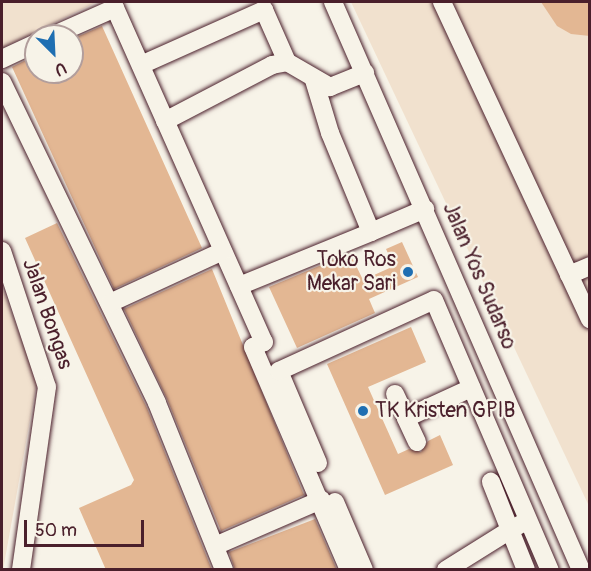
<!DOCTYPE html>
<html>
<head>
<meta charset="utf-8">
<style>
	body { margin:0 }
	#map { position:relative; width:591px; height:571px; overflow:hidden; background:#f7f3e8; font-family:Pangolin,sans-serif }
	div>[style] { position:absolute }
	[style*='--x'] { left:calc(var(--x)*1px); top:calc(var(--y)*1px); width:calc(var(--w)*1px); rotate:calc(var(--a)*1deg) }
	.built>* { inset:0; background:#f1e1ce }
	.building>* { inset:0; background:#e3b793 }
	.roads { filter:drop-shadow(0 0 2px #4a1f2b) drop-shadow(0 0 2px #4a1f2b) }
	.minor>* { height:18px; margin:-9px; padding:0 9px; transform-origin:9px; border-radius:9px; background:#f7f3e8 }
	.dots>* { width:16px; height:16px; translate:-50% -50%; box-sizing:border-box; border:3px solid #f7f3e8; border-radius:50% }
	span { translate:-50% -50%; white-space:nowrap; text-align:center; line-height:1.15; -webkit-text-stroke:4.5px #f7f3e8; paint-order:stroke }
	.poi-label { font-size:21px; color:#4a1f2b }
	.right { translate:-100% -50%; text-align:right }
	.left { translate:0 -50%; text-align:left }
	.street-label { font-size:21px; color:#4a1f2b }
	.frame { position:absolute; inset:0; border:3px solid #4a1f2b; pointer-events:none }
	.north { position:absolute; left:24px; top:24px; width:60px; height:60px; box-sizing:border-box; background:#f7f3e8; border:2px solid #b29e9c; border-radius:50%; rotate:156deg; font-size:16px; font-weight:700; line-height:24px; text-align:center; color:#4a1f2b }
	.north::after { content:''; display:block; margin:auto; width:21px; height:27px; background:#1f6fb2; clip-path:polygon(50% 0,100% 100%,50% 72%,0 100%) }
	.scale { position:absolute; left:24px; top:520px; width:120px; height:27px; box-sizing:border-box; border:3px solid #4a1f2b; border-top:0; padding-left:8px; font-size:18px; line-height:21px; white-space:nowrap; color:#4a1f2b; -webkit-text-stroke:4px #f7f3e8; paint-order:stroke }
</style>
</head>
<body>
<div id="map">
	<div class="built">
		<i style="clip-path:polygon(2px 2px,97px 2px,2px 48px)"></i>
		<i style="clip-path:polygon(351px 2px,589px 2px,589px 506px)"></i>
		<i style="clip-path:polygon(2px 287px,37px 381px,3px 570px,2px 569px)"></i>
	</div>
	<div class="building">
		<i style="clip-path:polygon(541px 2px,590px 2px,590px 36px,571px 34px,557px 26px)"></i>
		<i style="clip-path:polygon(102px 26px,202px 248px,114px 289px,12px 67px,36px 55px,36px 72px,72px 72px,72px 39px)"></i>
		<i style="clip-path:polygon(57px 223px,147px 408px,212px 570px,106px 570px,79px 508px,131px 485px,134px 480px,25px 238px)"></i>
		<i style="clip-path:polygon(402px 242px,418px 277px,369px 299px,375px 313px,297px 348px,269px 287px,350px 253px,363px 280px,394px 266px,386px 249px)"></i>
		<i style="clip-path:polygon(212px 269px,304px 495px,221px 531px,167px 399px,124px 309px)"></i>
		<i style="clip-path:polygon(411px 327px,426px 362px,368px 387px,398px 454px,409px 449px,421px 452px,428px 441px,440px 435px,453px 465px,385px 495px,327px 364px)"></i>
		<i style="clip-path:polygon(315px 519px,337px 570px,235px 570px,229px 552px)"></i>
	</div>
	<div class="roads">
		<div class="minor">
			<i style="--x:333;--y:2;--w:620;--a:66.41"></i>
			<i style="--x:442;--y:2;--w:350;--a:65"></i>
			<i style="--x:52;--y:36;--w:69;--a:-24"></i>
			<i style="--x:115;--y:8;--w:366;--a:66"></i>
			<i style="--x:264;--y:342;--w:12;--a:156"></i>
			<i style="--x:253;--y:347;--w:243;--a:66.7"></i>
			<i style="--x:2;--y:59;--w:38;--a:-25"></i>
			<i style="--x:141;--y:65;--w:135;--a:-24.1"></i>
			<i style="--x:264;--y:10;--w:57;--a:66.1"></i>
			<i style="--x:2;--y:82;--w:356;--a:64.2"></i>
			<i style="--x:157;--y:403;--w:180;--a:68.1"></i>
			<i style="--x:165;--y:121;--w:121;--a:-27.6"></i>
			<i style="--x:272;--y:65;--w:15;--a:-11"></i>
			<i style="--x:287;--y:62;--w:50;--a:30.2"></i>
			<i style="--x:330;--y:87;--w:38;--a:-22"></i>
			<i style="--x:371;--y:232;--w:59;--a:-23.1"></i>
			<i style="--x:2;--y:251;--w:143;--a:71.7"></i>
			<i style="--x:47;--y:387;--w:185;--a:98.1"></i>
			<i style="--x:569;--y:275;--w:23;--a:-23"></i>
			<i style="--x:239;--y:286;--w:143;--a:-22.2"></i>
			<i style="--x:371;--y:232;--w:107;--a:-112.5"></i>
			<i style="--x:330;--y:133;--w:55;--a:-106.8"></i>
			<i style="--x:110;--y:303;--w:124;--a:-24.7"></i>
			<i style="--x:395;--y:394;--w:26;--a:65"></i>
			<i style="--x:417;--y:442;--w:26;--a:-115"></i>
			<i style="--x:406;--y:418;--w:72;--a:-24.8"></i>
			<i style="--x:318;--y:463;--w:100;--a:-113"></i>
			<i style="--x:279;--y:371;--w:170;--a:-24.6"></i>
			<i style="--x:434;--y:300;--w:294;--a:66.8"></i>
			<i style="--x:335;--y:502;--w:74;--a:66.9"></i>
			<i style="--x:521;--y:524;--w:13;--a:151"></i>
			<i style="--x:510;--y:530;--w:43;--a:68.2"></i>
			<i style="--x:215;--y:546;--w:116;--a:-23.5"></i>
			<i style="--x:446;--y:570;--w:75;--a:-32"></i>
			<i style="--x:510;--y:530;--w:52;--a:-111.6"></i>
		</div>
	</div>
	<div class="dots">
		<i style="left:408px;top:272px;background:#1f6fb2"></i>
		<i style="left:363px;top:411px;background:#1f6fb2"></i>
	</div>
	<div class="poi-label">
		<span class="right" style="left:396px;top:272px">Toko Ros<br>Mekar Sari</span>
		<span class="left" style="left:375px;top:411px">TK Kristen GPIB</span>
	</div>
	<div class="street-label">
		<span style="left:479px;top:276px;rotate:67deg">Jalan Yos Sudarso</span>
		<span style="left:47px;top:314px;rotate:71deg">Jalan Bongas</span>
	</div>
	<div class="frame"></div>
	<div class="north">U</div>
	<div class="scale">50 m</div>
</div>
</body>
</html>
